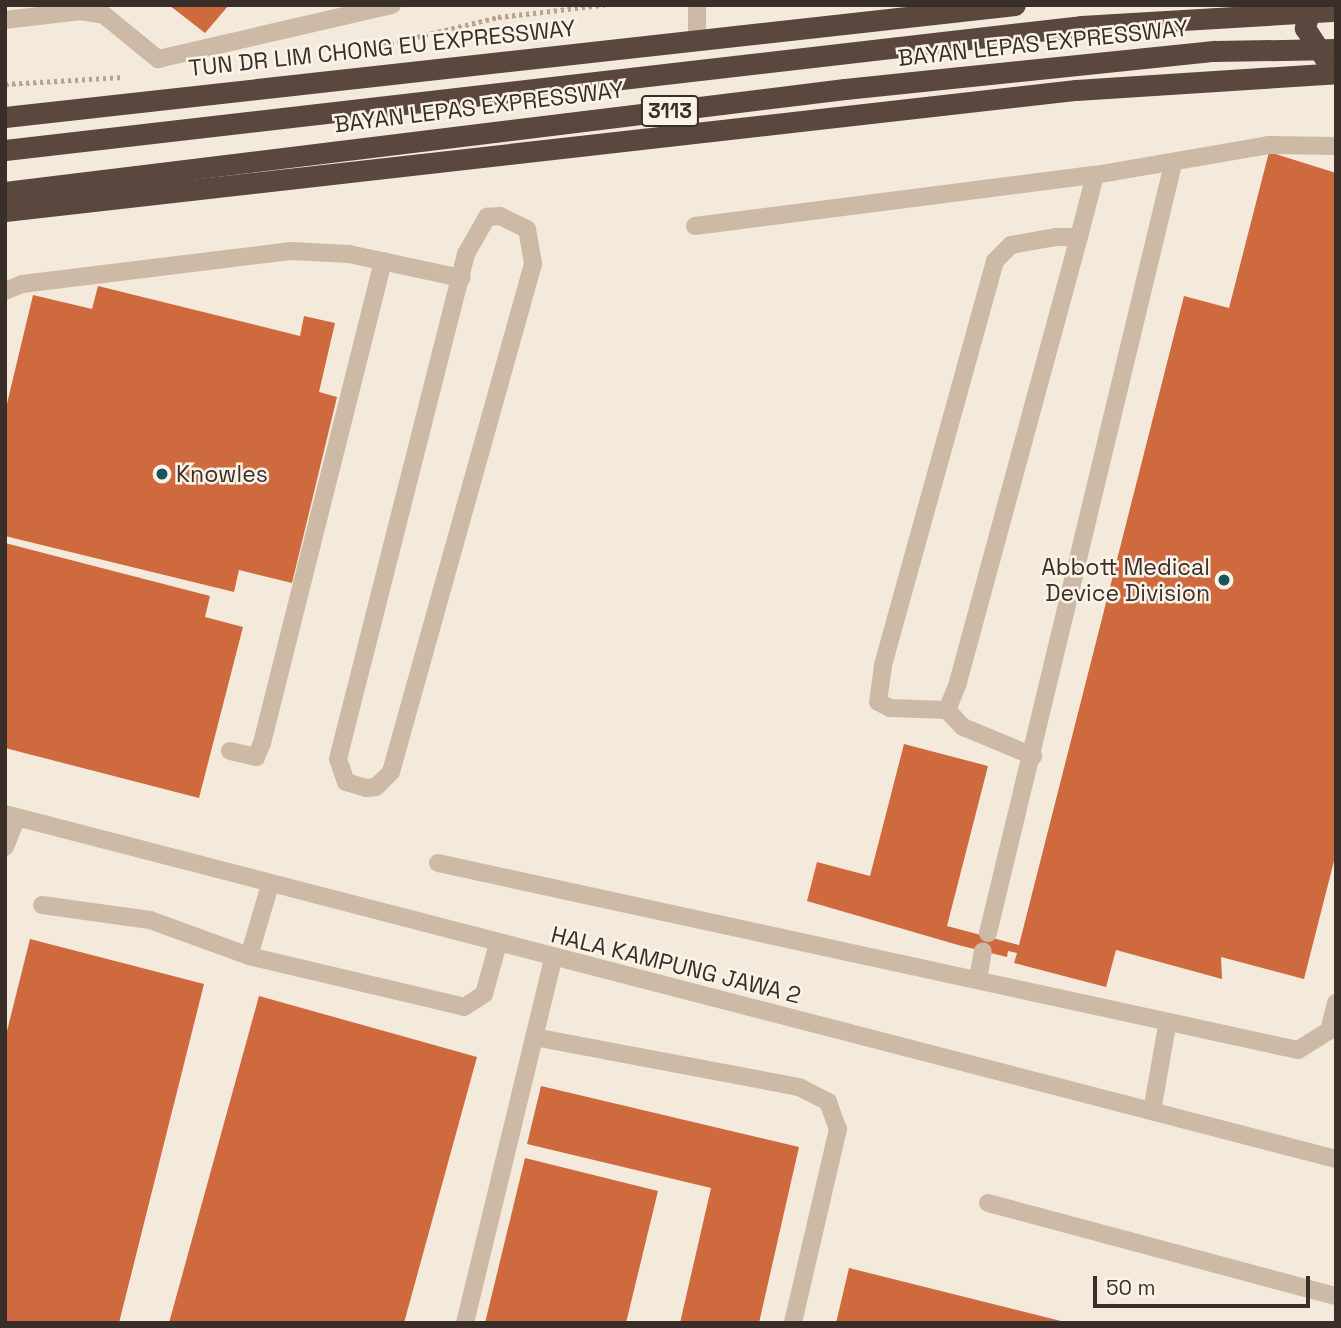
<!DOCTYPE html>
<html>
<head>
<meta charset="utf-8">
<style>
	body { margin:0 }
	#map { position:relative; width:1341px; height:1328px; overflow:hidden; background:#f4eadb; font-family:"Space Grotesk",sans-serif }
	div>[style] { position:absolute }
	[style*='--x'] { left:calc(var(--x)*1px); top:calc(var(--y)*1px); width:calc(var(--w)*1px); rotate:calc(var(--a)*1deg) }
	.building>* { inset:0; background:#cf6a3e }
	.path>* { height:4.5px; margin-top:-2.25px; transform-origin:0; background:repeating-linear-gradient(90deg,#b9a490 0 3.5px,transparent 0 7px) }
	.minor>* { height:18px; margin:-9px; padding:0 9px; transform-origin:9px; border-radius:9px; background:#cdbaa6 }
	.highway>* { height:21px; margin:-10.5px; padding:0 10.5px; transform-origin:10.5px; border-radius:10.5px; background:#5a483e }
	.highway-bridge>* { height:21px; margin:-10.5px; padding:0 10.5px; transform-origin:10.5px; border-radius:10.5px; background:#5a483e }
	.dots>* { width:19px; height:19px; translate:-50% -50%; box-sizing:border-box; border:4px solid #fbf3e8; border-radius:50% }
	span { translate:-50% -50%; white-space:nowrap; text-align:center; line-height:1.15; -webkit-text-stroke:5px #fbf3e8; paint-order:stroke }
	.shield-label span { padding:2px 5px; background:#fbf3e8; border:2px solid; border-radius:5px; -webkit-text-stroke-width:0 }
	.shield-label { font-size:21px; color:#392e28; font-weight:700 }
	.street-label { font-size:23px; color:#392e28 }
	.poi-label { font-size:23px; color:#392e28 }
	.left { translate:0 -50%; text-align:left }
	.right { translate:-100% -50%; text-align:right }
	.frame { position:absolute; inset:0; border:7px solid #392e28; pointer-events:none }
	.scale { position:absolute; left:1093px; top:1276px; width:217px; height:32px; box-sizing:border-box; border:4px solid #392e28; border-top:0; padding-left:9px; font-size:21px; line-height:24px; white-space:nowrap; color:#392e28; -webkit-text-stroke:5px #fbf3e8; paint-order:stroke }
</style>
</head>
<body>
<div id="map">
	<div class="building">
		<i style="clip-path:polygon(169px 5px,229px 5px,205px 33px)"></i>
		<i style="clip-path:polygon(1269px 152px,1336px 173px,1336px 853px,1304px 979px,1221px 957px,1222px 979px,1116px 950px,1106px 987px,1014px 963px,1017px 953px,1008px 951px,1007px 957px,958px 945px,807px 901px,817px 862px,870px 876px,904px 744px,988px 766px,947px 926px,1019px 945px,1184px 296px,1229px 308px)"></i>
		<i style="clip-path:polygon(98px 286px,300px 336px,304px 316px,335px 323px,319px 392px,337px 397px,292px 583px,239px 570px,234px 592px,5px 536px,5px 412px,33px 295px,92px 309px)"></i>
		<i style="clip-path:polygon(5px 543px,210px 596px,205px 617px,243px 627px,199px 798px,5px 748px)"></i>
		<i style="clip-path:polygon(30px 939px,204px 984px,119px 1323px,5px 1323px,5px 1039px)"></i>
		<i style="clip-path:polygon(259px 996px,477px 1057px,404px 1323px,169px 1323px)"></i>
		<i style="clip-path:polygon(541px 1086px,799px 1147px,759px 1323px,680px 1323px,711px 1188px,527px 1144px)"></i>
		<i style="clip-path:polygon(525px 1158px,658px 1191px,626px 1323px,485px 1323px)"></i>
		<i style="clip-path:polygon(849px 1268px,1065px 1322px,1065px 1323px,836px 1323px)"></i>
	</div>
	<div class="path">
		<i style="--x:363;--y:50;--w:139;--a:-13.7"></i>
		<i style="--x:498;--y:17;--w:107;--a:-6.5"></i>
		<i style="--x:5;--y:84;--w:118;--a:-3.4"></i>
	</div>
	<div class="minor">
		<i style="--x:697;--y:5;--w:35;--a:90"></i>
		<i style="--x:5;--y:20;--w:76;--a:-6.8"></i>
		<i style="--x:80;--y:11;--w:24;--a:9"></i>
		<i style="--x:104;--y:15;--w:70;--a:39.2"></i>
		<i style="--x:158;--y:59;--w:240;--a:-13"></i>
		<i style="--x:500;--y:216;--w:30;--a:26"></i>
		<i style="--x:527;--y:229;--w:36;--a:80"></i>
		<i style="--x:533;--y:264;--w:527;--a:105.62"></i>
		<i style="--x:391;--y:772;--w:21;--a:135"></i>
		<i style="--x:376;--y:787;--w:10;--a:174"></i>
		<i style="--x:366;--y:788;--w:21;--a:-163"></i>
		<i style="--x:346;--y:782;--w:24;--a:-109"></i>
		<i style="--x:338;--y:759;--w:521;--a:-75.78"></i>
		<i style="--x:466;--y:254;--w:43;--a:-60.4"></i>
		<i style="--x:487;--y:217;--w:13;--a:-4"></i>
		<i style="--x:695;--y:226;--w:403;--a:-7.3"></i>
		<i style="--x:1095;--y:175;--w:176;--a:-9.8"></i>
		<i style="--x:1268;--y:145;--w:68;--a:0.8"></i>
		<i style="--x:1056;--y:237;--w:23;--a:0"></i>
		<i style="--x:1079;--y:237;--w:462;--a:105.2"></i>
		<i style="--x:958;--y:683;--w:29;--a:112"></i>
		<i style="--x:947;--y:710;--w:57;--a:-178"></i>
		<i style="--x:890;--y:708;--w:13;--a:-153"></i>
		<i style="--x:878;--y:702;--w:37;--a:-82"></i>
		<i style="--x:883;--y:665;--w:419;--a:-74.5"></i>
		<i style="--x:995;--y:261;--w:23;--a:-45"></i>
		<i style="--x:1011;--y:245;--w:46;--a:-10.1"></i>
		<i style="--x:1079;--y:237;--w:64;--a:-75.5"></i>
		<i style="--x:5;--y:291;--w:18;--a:-22"></i>
		<i style="--x:22;--y:284;--w:271;--a:-7"></i>
		<i style="--x:291;--y:251;--w:58;--a:3"></i>
		<i style="--x:349;--y:254;--w:115;--a:12.1"></i>
		<i style="--x:947;--y:710;--w:23;--a:47"></i>
		<i style="--x:963;--y:727;--w:76;--a:22.5"></i>
		<i style="--x:230;--y:751;--w:27;--a:13"></i>
		<i style="--x:256;--y:757;--w:15;--a:-67"></i>
		<i style="--x:262;--y:743;--w:497;--a:-75.9"></i>
		<i style="--x:5;--y:814;--w:1375;--a:14.53"></i>
		<i style="--x:5;--y:847;--w:32;--a:-68"></i>
		<i style="--x:438;--y:863;--w:880;--a:12.27"></i>
		<i style="--x:1298;--y:1050;--w:36;--a:-32"></i>
		<i style="--x:1329;--y:1031;--w:29;--a:-76"></i>
		<i style="--x:42;--y:905;--w:109;--a:7.9"></i>
		<i style="--x:150;--y:920;--w:105;--a:20"></i>
		<i style="--x:249;--y:956;--w:74;--a:-73.5"></i>
		<i style="--x:988;--y:933;--w:791;--a:-76.47"></i>
		<i style="--x:249;--y:956;--w:221;--a:13.3"></i>
		<i style="--x:464;--y:1007;--w:24;--a:-33"></i>
		<i style="--x:484;--y:994;--w:52;--a:-74.4"></i>
		<i style="--x:978;--y:979;--w:28;--a:-80"></i>
		<i style="--x:534;--y:1037;--w:270;--a:10.7"></i>
		<i style="--x:799;--y:1087;--w:33;--a:27"></i>
		<i style="--x:828;--y:1102;--w:29;--a:70"></i>
		<i style="--x:838;--y:1129;--w:199;--a:103.1"></i>
		<i style="--x:1152;--y:1111;--w:86;--a:-80"></i>
		<i style="--x:988;--y:1203;--w:360;--a:15"></i>
		<i style="--x:465;--y:1323;--w:374;--a:-76.4"></i>
	</div>
	<div class="highway">
		<i style="--x:1311;--y:5;--w:24;--a:105"></i>
		<i style="--x:1305;--y:28;--w:37;--a:57"></i>
		<i style="--x:5;--y:117;--w:1016;--a:-6.33"></i>
		<i style="--x:5;--y:211;--w:1078;--a:-6.45"></i>
		<i style="--x:1076;--y:90;--w:261;--a:-3.7"></i>
	</div>
	<div class="highway-bridge">
		<i style="--x:5;--y:150;--w:1083;--a:-6.57"></i>
		<i style="--x:1081;--y:26;--w:255;--a:-3.4"></i>
		<i style="--x:5;--y:192;--w:846;--a:-6.99"></i>
		<i style="--x:845;--y:89;--w:371;--a:-5.9"></i>
		<i style="--x:1214;--y:51;--w:122;--a:-0.9"></i>
	</div>
	<div class="dots">
		<i style="left:162px;top:474px;background:#1a555d"></i>
		<i style="left:1224px;top:580px;background:#1a555d"></i>
	</div>
	<div class="shield-label">
		<span style="left:670px;top:111px">3113</span>
	</div>
	<div class="street-label">
		<span style="left:1043px;top:43px;rotate:-6deg">BAYAN LEPAS EXPRESSWAY</span>
		<span style="left:382px;top:48px;rotate:-6deg">TUN DR LIM CHONG EU EXPRESSWAY</span>
		<span style="left:479px;top:107px;rotate:-7deg">BAYAN LEPAS EXPRESSWAY</span>
		<span style="left:676px;top:965px;rotate:14deg">HALA KAMPUNG JAWA 2</span>
	</div>
	<div class="poi-label">
		<span class="left" style="left:176px;top:474px">Knowles</span>
		<span class="right" style="left:1210px;top:580px">Abbott Medical<br>Device Division</span>
	</div>
	<div class="frame"></div>
	<div class="scale">50 m</div>
</div>
</body>
</html>
